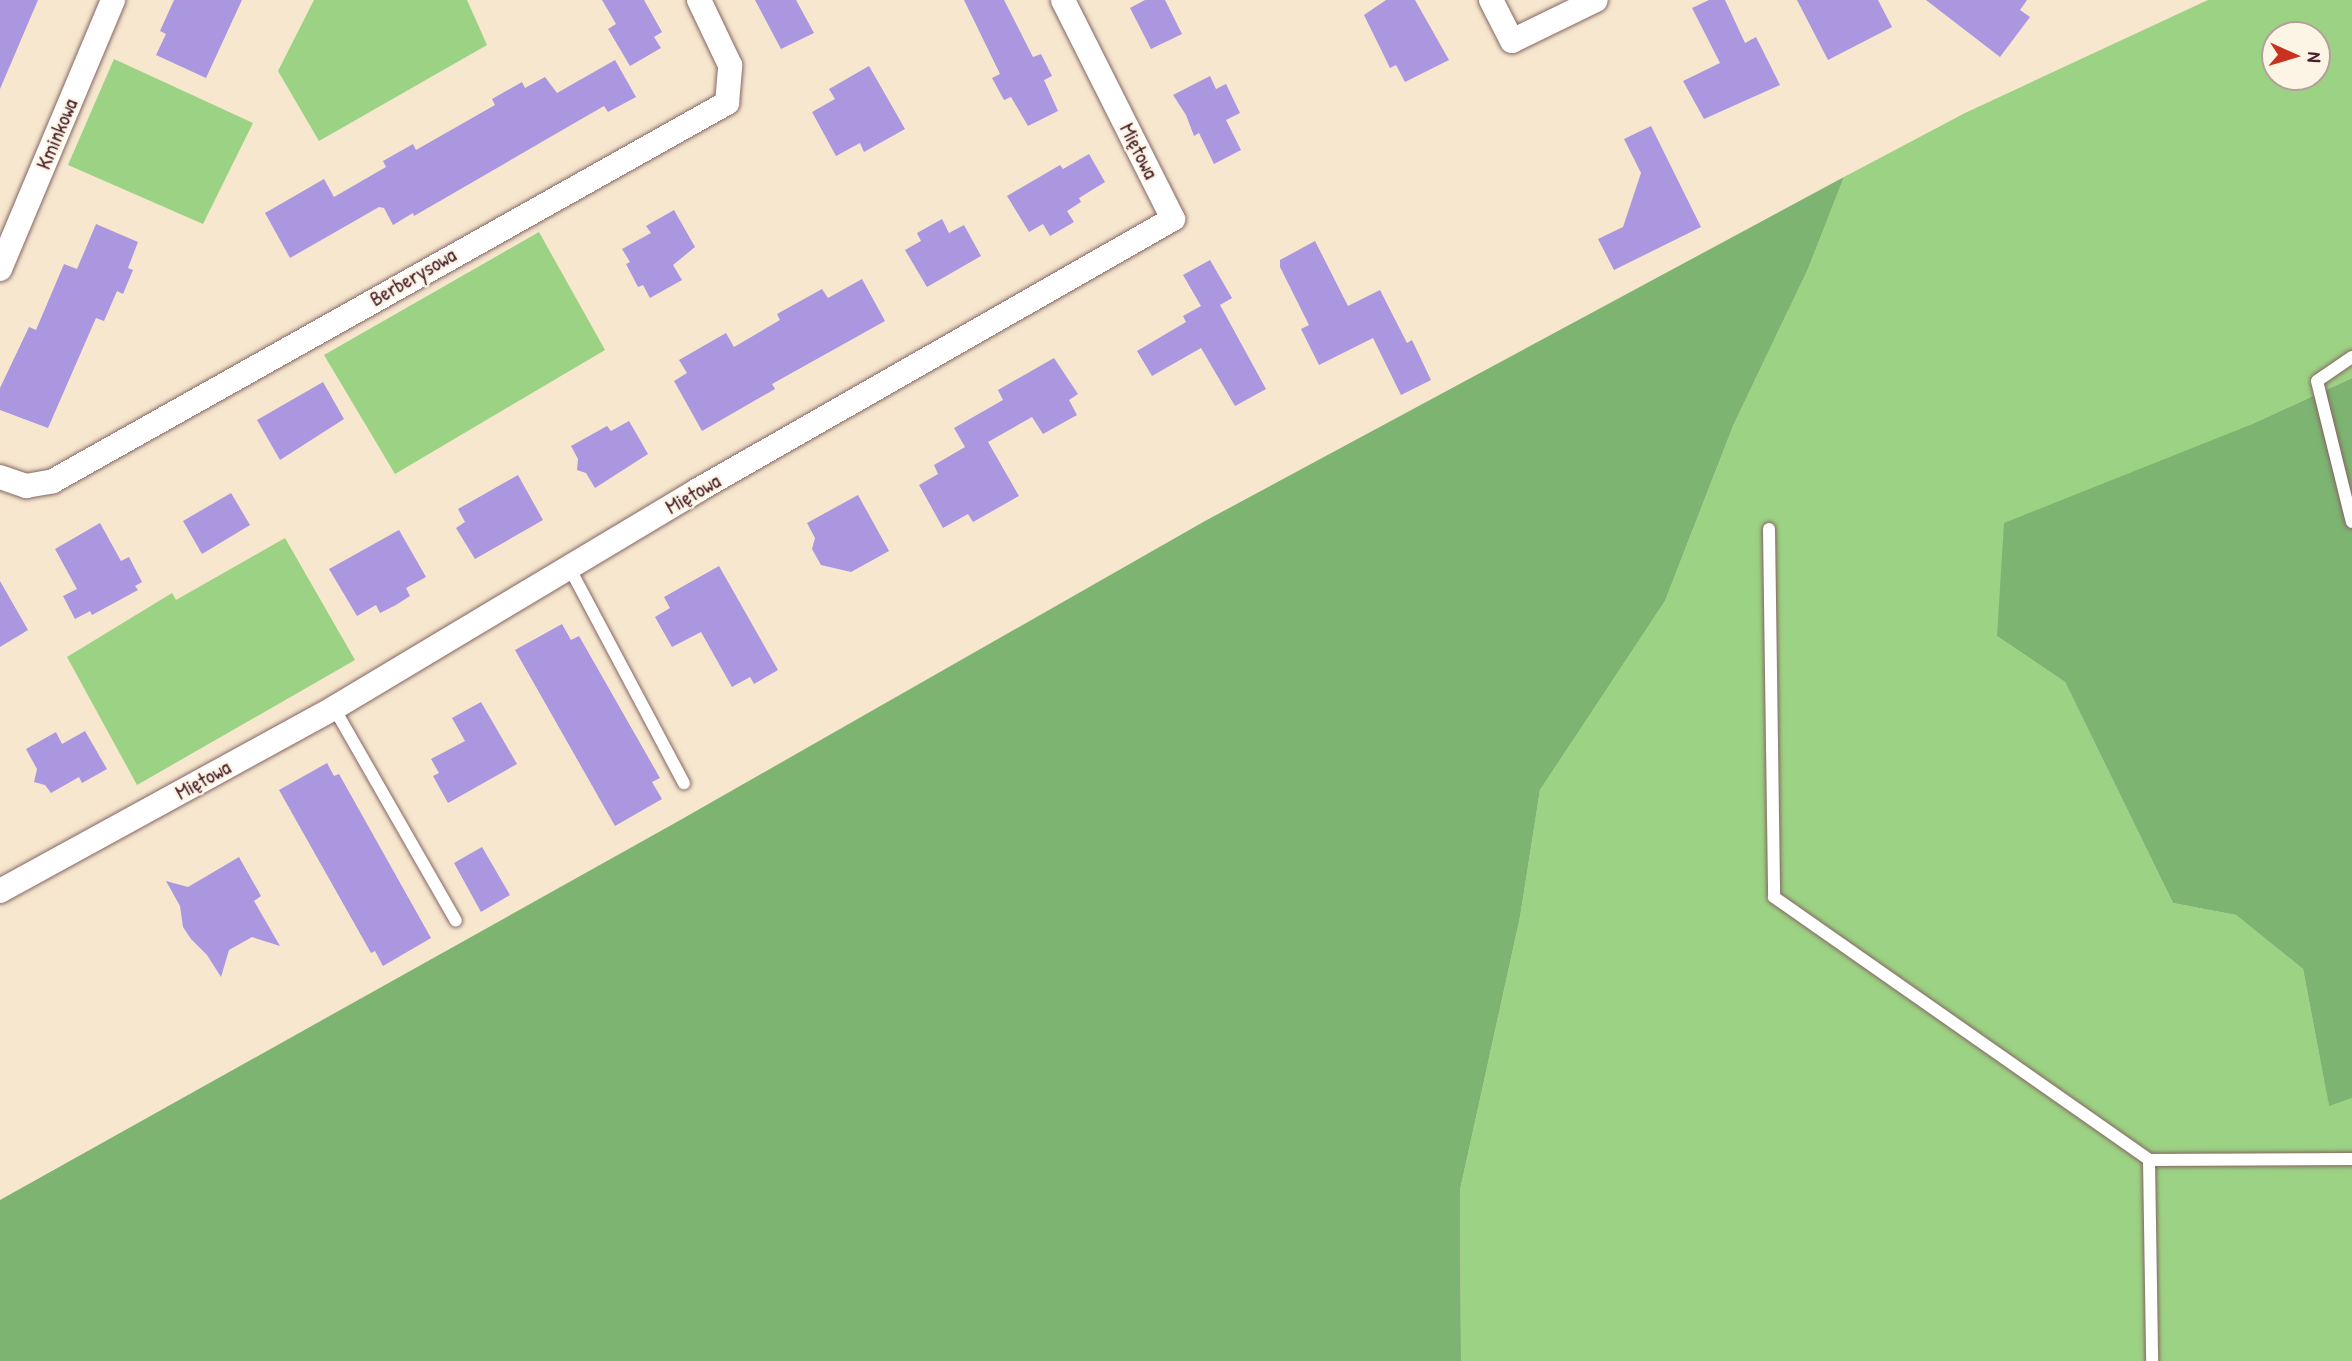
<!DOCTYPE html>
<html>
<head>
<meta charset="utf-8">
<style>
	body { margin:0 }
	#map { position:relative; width:2352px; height:1361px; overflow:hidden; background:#f6e7ce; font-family:"Patrick Hand",sans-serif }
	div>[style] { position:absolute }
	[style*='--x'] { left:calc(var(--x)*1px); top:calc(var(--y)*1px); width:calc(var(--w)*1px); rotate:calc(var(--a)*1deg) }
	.green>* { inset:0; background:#9cd283 }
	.forest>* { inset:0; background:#7db471 }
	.building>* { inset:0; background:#ab97e0 }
	.roads { filter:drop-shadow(0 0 2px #866564) drop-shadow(0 0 2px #866564) }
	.service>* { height:12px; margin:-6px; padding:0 6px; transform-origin:6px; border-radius:6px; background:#fff }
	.minor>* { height:24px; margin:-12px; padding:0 12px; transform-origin:12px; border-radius:12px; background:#fff }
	span { translate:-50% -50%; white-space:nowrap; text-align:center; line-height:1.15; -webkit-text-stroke:5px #fcf5e5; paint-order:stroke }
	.street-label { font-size:21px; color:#4a1f2b }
	.north { position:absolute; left:2261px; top:21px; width:70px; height:70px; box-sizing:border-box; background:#fcf5e5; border:2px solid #b59f9b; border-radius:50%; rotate:94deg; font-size:19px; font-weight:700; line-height:28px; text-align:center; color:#4a1f2b }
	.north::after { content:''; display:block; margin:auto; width:24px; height:32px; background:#c8321e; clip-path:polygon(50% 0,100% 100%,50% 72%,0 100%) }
</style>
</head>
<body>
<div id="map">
	<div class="green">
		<i style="clip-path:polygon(314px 0,467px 0,487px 45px,319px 141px,278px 71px)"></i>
		<i style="clip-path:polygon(evenodd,2208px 0,2352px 0,2352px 378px,2250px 425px,1997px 636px,2065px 682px,2173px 903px,2236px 915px,2303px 969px,2329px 1105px,2352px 1098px,2352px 1361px,1461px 1361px,1460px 1190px,1520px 917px,1540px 790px,1665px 601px,1733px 426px,1808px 269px,1844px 177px,1965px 113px,2208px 0,2275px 35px,2317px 35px,2317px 77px,2275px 77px,2275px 35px)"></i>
		<i style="clip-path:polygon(114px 59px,253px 123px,203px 224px,68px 165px)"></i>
		<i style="clip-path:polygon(539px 232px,605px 350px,395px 474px,324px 355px)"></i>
		<i style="clip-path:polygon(285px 538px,355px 660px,137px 785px,67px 657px,172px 593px,176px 600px)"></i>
	</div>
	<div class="forest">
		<i style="clip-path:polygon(1844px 177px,1808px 269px,1733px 426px,1665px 601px,1540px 790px,1520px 917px,1460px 1190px,1461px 1361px,0 1361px,0 1200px,675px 823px,1205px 521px)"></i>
		<i style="clip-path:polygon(2352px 378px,2352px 1098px,2329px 1106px,2303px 969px,2236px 915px,2173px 903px,2065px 682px,1997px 636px,2004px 523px,2250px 425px)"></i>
	</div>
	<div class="building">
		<i style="clip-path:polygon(0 0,38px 0,0 89px)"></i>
		<i style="clip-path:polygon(174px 0,242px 0,206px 78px,156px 55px,166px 34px,160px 31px)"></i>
		<i style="clip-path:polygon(602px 0,644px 0,662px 32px,654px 37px,661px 48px,630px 66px,608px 29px,616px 24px)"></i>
		<i style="clip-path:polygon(755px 0,796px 0,814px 33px,781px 49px)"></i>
		<i style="clip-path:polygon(964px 0,1004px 0,1033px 57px,1041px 54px,1052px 76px,1044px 80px,1058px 111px,1028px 126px,1011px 97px,1004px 100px,992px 78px,1000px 74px)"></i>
		<i style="clip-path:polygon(1145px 0,1165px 0,1182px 34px,1151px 49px,1130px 8px)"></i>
		<i style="clip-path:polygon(1386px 0,1415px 0,1449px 60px,1405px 82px,1396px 65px,1390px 68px,1364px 15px)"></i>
		<i style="clip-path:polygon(1709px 0,1725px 0,1745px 43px,1756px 37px,1780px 85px,1704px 119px,1683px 81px,1720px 63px,1692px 8px)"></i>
		<i style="clip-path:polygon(1797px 0,1878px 0,1892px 27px,1828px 60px)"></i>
		<i style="clip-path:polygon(1926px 0,2027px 0,2020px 10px,2030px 17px,2000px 57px)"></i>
		<i style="clip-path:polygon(615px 60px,636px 97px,608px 112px,604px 106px,414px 216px,413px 213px,393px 225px,384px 208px,379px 207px,290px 258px,265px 213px,324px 179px,334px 197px,386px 167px,383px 161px,413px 144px,416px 150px,495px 105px,492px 99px,522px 82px,525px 88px,545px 77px,557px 93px)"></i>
		<i style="clip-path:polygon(869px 66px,905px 129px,864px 152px,860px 143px,836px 156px,812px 112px,835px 99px,829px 89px)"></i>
		<i style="clip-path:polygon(1210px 76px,1216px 89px,1226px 84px,1240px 113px,1226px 120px,1241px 150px,1214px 164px,1199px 133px,1194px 136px,1186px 115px,1173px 95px)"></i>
		<i style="clip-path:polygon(1651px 126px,1701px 227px,1614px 270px,1598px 239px,1623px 227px,1641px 173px,1624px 139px)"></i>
		<i style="clip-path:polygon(1089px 154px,1105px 182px,1079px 198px,1081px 202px,1067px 211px,1074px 222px,1050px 236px,1043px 224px,1029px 232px,1007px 196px,1060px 165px,1063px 169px)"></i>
		<i style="clip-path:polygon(674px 210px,695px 247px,673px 265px,682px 280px,650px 298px,643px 285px,638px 287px,626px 264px,630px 262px,622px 249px,651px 233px,646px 226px)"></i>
		<i style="clip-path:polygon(942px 219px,949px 233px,964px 225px,981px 256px,927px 287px,905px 250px,921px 241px,917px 233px)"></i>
		<i style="clip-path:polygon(96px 224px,138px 242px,128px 268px,133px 270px,123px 294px,117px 291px,104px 321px,96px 318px,48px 428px,0 410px,0 388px,29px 327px,36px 330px,64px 264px,77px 269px)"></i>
		<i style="clip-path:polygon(1315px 241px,1348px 306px,1380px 290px,1407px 343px,1412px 340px,1431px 380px,1401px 395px,1373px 338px,1319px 365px,1301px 329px,1309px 325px,1280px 267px,1280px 260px)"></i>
		<i style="clip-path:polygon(1210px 260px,1232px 298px,1220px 305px,1266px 389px,1235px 406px,1201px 348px,1152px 376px,1137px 351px,1186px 322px,1183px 316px,1201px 306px,1183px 275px)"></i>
		<i style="clip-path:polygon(862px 279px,885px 321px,772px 384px,775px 389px,702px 431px,674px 381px,687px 373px,679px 360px,726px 333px,734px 347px,780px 320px,777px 314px,822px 289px,828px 298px)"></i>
		<i style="clip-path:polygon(1054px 358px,1078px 394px,1069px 400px,1077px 415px,1043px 434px,1032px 417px,988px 442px,1019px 496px,973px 522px,968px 514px,943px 528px,919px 485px,938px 474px,934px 465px,965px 447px,954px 428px,1003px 400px,998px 390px)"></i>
		<i style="clip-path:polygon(323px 382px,344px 419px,280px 460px,257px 420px)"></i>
		<i style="clip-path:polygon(629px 421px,648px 454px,595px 488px,586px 473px,577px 470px,578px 459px,571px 446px,607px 426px,611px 431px)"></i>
		<i style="clip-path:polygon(518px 475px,543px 520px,475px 559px,456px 528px,465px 522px,458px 509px)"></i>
		<i style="clip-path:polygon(231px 493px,250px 525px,202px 554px,183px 521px)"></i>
		<i style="clip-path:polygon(858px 495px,889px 551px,851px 572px,821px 565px,812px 549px,815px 538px,807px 523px)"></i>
		<i style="clip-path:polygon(100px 523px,121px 561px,129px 557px,142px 582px,135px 586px,138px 590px,92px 615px,90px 611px,75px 619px,63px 596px,77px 589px,55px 549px)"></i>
		<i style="clip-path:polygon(399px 530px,426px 577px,406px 588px,410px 596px,396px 605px,380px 613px,376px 605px,357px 616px,329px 569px)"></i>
		<i style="clip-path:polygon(719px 566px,778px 670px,754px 684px,750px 677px,732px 687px,701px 632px,672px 647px,655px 617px,670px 608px,664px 597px)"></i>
		<i style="clip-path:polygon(0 581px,28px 630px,0 647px)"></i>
		<i style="clip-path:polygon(562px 624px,571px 640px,579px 636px,660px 778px,652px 782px,662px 799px,615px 826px,515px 650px)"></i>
		<i style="clip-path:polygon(481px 702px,517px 764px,448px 803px,433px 776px,439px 773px,431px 759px,465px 741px,452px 718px)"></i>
		<i style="clip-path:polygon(85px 731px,107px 769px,82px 783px,79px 777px,51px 793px,45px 785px,34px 782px,37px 769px,26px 749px,56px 732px,62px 744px)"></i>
		<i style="clip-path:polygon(327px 763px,334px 776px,339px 774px,431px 938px,383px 966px,375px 951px,371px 953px,279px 790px)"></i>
		<i style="clip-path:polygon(482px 847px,510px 895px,481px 912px,454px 863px)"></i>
		<i style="clip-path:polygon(239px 857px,261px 896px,254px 901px,280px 946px,252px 937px,229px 950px,221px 977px,207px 955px,191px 939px,183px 927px,180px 906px,166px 881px,188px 887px)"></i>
	</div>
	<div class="roads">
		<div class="service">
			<i style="--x:2352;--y:357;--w:42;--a:145.6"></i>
			<i style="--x:2317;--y:381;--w:145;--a:76.1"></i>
			<i style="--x:1769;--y:529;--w:368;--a:89.2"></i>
			<i style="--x:1774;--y:897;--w:458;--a:35"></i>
			<i style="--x:2149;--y:1160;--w:201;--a:89.1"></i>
			<i style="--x:569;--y:567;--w:245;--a:62"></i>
			<i style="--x:334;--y:708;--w:245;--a:60.2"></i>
			<i style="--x:2149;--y:1160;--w:203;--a:-0.3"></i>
		</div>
		<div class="minor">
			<i style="--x:1491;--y:0;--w:46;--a:62.9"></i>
			<i style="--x:1512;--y:41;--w:93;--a:-26"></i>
			<i style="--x:0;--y:269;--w:292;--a:-67.2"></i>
			<i style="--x:0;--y:477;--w:28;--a:19"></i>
			<i style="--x:26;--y:486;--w:27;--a:-10"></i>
			<i style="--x:53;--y:481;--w:773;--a:-29.29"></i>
			<i style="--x:727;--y:103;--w:38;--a:-85"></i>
			<i style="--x:730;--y:65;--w:72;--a:-115.5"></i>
			<i style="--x:0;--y:891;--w:381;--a:-28.7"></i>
			<i style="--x:334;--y:708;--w:424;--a:-30.9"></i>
			<i style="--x:698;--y:490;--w:547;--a:-29.71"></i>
			<i style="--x:1173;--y:219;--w:245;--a:-116.7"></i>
		</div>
	</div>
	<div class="street-label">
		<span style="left:57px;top:134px;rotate:-67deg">Kminkowa</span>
		<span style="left:1139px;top:151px;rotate:63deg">Miętowa</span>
		<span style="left:413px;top:277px;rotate:-30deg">Berberysowa</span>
		<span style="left:693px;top:494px;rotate:-30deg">Miętowa</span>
		<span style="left:203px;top:780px;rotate:-29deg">Miętowa</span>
	</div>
	<div class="north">N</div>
</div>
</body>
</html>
